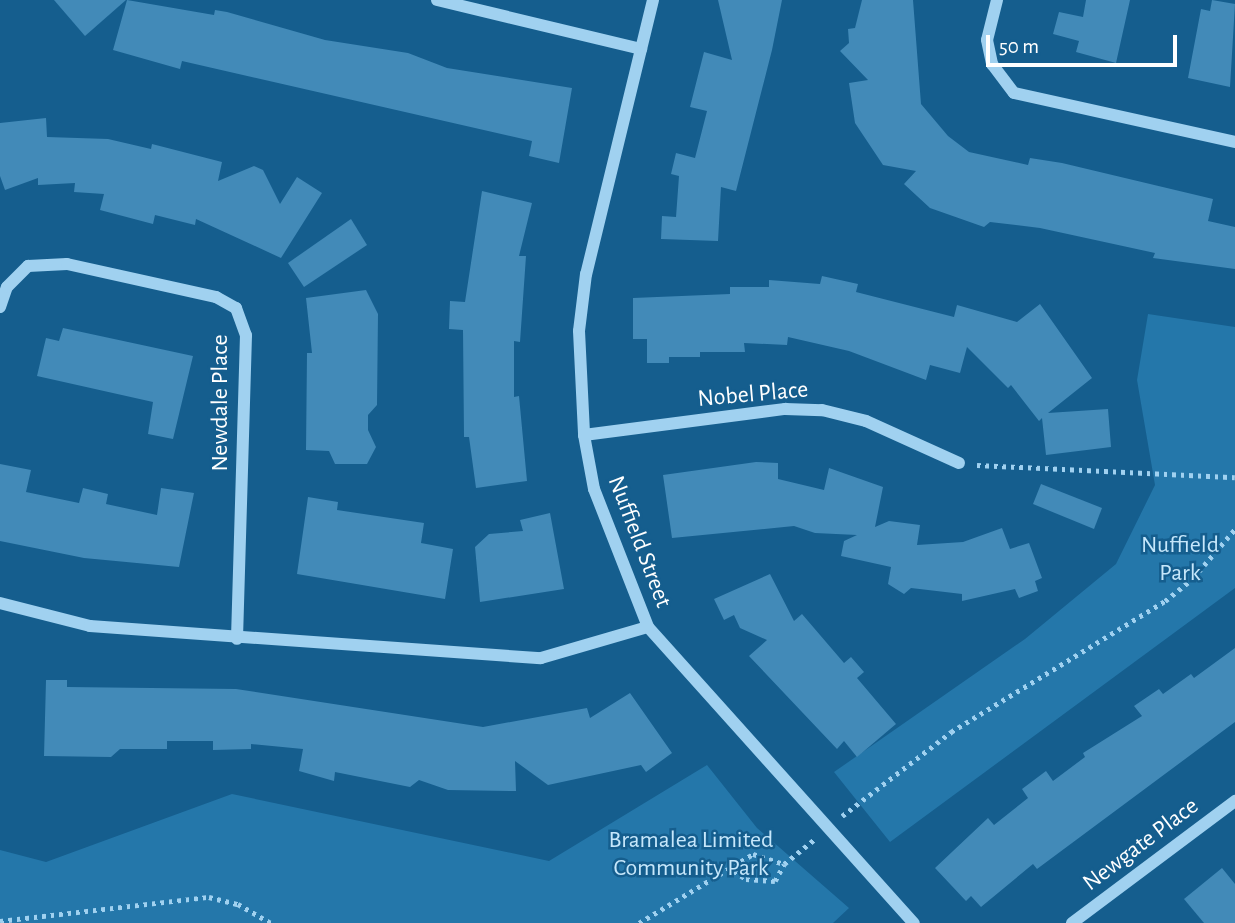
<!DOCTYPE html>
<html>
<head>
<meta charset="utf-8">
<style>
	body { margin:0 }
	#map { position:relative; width:1235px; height:923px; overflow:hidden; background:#155e8e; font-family:"Alegreya Sans",sans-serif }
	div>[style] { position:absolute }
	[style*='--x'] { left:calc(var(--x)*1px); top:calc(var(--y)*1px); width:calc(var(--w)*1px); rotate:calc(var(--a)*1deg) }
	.green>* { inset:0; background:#2477aa }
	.building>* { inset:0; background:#428ab8 }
	.path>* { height:4.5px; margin-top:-2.25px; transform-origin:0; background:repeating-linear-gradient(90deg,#a0d1f0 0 3.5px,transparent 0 8.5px) }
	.minor>* { height:12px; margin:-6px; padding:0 6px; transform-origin:6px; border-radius:6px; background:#a0d1f0 }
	span { translate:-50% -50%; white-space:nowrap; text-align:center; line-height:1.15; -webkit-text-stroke:5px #155e8e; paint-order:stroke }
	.street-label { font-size:24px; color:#fff }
	.park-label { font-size:24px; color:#c6e7fb }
	.scale { position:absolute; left:986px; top:35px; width:191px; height:32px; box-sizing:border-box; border:4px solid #fff; border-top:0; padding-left:9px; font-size:21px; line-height:24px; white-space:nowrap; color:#fff; -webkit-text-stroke:5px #155e8e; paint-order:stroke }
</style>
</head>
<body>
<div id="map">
	<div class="green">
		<i style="clip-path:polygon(1148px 314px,1235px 327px,1235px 588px,890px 842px,834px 772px,1025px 639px,1116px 564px,1155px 485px,1137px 380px)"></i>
		<i style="clip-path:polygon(707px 765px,757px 828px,849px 908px,833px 923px,0 923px,0 850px,46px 862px,232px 794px,549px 861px)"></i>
	</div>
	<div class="building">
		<i style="clip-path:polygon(54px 0,126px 0,85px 36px)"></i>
		<i style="clip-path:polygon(127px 0,214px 15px,215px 10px,227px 12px,325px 40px,408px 53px,447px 68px,572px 88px,559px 163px,529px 156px,532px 141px,182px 61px,180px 69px,113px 50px)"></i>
		<i style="clip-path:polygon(718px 0,782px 0,772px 50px,736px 191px,721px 187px,718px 241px,661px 239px,662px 216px,676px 217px,679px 176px,671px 174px,676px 153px,695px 158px,707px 111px,690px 107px,704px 52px,732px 60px)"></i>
		<i style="clip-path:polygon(862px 0,913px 0,921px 104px,948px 136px,969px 152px,1028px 165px,1030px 158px,1062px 163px,1213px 199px,1208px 221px,1235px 227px,1235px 269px,1153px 258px,1155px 253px,1040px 228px,990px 222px,984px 227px,930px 208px,904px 184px,916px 171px,883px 165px,855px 123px,849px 83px,868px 80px,840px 51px,849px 43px,848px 29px,855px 28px)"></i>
		<i style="clip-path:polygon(1086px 0,1130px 0,1116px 63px,1076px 52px,1079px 41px,1053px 34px,1059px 12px,1083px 17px)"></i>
		<i style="clip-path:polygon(1212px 0,1235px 4px,1230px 87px,1188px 78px,1201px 9px,1210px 11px)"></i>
		<i style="clip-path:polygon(46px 118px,47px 137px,108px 139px,151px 149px,152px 144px,222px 162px,218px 181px,254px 166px,263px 170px,280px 204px,297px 177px,322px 193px,281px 258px,196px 219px,195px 225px,155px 215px,153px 224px,100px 210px,104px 194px,74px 192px,75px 183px,38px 185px,38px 178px,5px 190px,0 176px,0 123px)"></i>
		<i style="clip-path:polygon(482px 191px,532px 203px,519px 256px,526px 256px,520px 342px,514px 341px,514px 397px,519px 396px,527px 481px,476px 488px,469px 437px,464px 437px,463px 330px,449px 329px,450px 301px,465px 302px)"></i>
		<i style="clip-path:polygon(351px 219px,367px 245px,304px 287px,288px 263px)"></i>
		<i style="clip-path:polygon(822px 276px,858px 284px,856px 292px,954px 317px,957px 305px,1017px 322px,1040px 304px,1092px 378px,1048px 413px,1108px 409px,1111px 447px,1046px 455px,1042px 418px,1039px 421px,1011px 385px,1008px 388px,967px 347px,960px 373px,930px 365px,926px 380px,849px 351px,788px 337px,787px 345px,744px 343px,745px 352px,700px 352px,700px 357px,669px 357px,669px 363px,647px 363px,647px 339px,633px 339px,633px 298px,730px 294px,730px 287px,769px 287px,769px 280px,820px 284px)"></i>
		<i style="clip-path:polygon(366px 290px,378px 314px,377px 405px,368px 415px,368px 430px,376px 447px,367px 464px,335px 464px,329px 451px,306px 450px,307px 353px,312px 353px,306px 298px)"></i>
		<i style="clip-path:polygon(63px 328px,193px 356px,173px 439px,148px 434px,153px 402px,37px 376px,46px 338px,59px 341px)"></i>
		<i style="clip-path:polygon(756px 462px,778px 463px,778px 479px,824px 490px,829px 468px,883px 487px,875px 527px,889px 521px,920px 525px,917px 545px,963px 542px,1002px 528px,1010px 549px,1029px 543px,1042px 578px,1035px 581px,1038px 591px,1019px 598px,1015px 589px,962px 601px,962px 594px,911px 588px,904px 594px,888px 584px,891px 567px,841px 556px,844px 541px,857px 535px,815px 533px,794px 526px,672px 538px,663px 475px)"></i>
		<i style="clip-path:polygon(0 464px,31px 470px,26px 492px,79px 503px,83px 488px,108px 494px,106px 504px,157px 515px,161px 488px,194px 493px,179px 567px,84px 558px,0 541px)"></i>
		<i style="clip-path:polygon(1041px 484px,1102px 508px,1094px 529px,1033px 504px)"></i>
		<i style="clip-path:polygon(308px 497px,338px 502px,337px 510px,424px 523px,421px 543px,453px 549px,445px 599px,297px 574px)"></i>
		<i style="clip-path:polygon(550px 513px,564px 589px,480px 602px,475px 547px,489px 534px,523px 531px,520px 520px)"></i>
		<i style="clip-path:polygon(770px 574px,794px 621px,802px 614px,844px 663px,851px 657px,864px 672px,857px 678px,896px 724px,857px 757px,844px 741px,837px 749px,749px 656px,767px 640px,740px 628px,734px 615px,724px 620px,714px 599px)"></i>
		<i style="clip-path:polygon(1235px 648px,1235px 722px,1037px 869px,1033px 864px,981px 907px,971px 896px,966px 901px,935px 868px,988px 818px,994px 825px,1028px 798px,1022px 789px,1046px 771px,1053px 781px,1085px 757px,1083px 753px,1142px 716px,1134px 706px,1159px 689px,1163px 694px,1191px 674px,1194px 678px)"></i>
		<i style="clip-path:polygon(46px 680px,67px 680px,67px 687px,236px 689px,483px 727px,587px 708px,590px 718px,630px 693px,672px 753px,646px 772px,641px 765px,548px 785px,515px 761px,516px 791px,448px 790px,419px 780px,410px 787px,335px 772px,334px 781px,299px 771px,303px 749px,251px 744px,251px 749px,213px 750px,213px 741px,167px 741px,167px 749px,120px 749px,111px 757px,44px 756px)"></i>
		<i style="clip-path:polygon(1222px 868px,1235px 884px,1235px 923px,1204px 923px,1184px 899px)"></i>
	</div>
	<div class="path">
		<i style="--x:977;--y:465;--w:258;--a:2.7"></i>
		<i style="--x:842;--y:816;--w:138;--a:-37.6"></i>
		<i style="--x:951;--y:732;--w:251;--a:-31.5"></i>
		<i style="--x:1165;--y:601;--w:36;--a:-39"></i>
		<i style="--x:1193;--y:578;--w:65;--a:-49.4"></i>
		<i style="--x:734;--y:871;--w:14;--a:34"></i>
		<i style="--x:746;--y:879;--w:29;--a:4"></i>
		<i style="--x:775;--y:881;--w:19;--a:-62"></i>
		<i style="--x:0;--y:921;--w:210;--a:-6.6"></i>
		<i style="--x:209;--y:897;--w:30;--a:14"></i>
		<i style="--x:238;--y:904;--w:38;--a:30"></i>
		<i style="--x:639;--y:923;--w:133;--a:-31.2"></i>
		<i style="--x:753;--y:854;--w:33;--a:18"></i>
		<i style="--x:784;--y:864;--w:38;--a:-39"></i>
	</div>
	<div class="minor">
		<i style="--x:437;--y:0;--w:210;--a:13.5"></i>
		<i style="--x:653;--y:0;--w:282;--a:103.7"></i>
		<i style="--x:586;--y:274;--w:57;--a:97"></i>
		<i style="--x:579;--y:331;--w:104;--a:87.2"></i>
		<i style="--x:584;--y:435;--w:55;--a:79.5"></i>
		<i style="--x:594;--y:489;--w:148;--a:68.6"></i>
		<i style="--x:648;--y:627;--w:398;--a:48.1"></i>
		<i style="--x:997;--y:0;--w:41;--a:104"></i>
		<i style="--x:987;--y:40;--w:25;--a:78"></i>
		<i style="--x:992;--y:64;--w:36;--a:53"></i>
		<i style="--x:1014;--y:93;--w:226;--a:12.5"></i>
		<i style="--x:0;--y:307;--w:21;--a:-71"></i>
		<i style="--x:7;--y:287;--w:30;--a:-45"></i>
		<i style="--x:28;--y:266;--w:39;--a:-3"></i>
		<i style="--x:67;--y:264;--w:153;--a:12.5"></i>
		<i style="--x:216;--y:297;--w:23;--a:29"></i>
		<i style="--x:236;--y:308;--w:29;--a:70"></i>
		<i style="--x:246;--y:335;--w:304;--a:91.7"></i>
		<i style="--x:584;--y:435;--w:203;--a:-7.4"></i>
		<i style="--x:785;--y:409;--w:37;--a:2"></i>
		<i style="--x:822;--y:410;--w:45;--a:14"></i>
		<i style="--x:866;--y:421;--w:102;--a:24.3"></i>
		<i style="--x:0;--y:603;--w:93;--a:14.3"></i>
		<i style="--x:90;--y:626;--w:452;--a:4.1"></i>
		<i style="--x:541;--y:658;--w:111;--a:-16.2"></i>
		<i style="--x:1072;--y:923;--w:204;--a:-36.8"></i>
	</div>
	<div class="street-label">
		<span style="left:753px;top:395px;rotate:-5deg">Nobel Place</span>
		<span style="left:221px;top:403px;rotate:-90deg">Newdale Place</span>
		<span style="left:639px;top:542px;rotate:69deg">Nuffield Street</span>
		<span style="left:1141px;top:845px;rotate:-37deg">Newgate Place</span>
	</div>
	<div class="park-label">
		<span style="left:1180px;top:560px">Nuffield<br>Park</span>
		<span style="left:691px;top:855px">Bramalea Limited<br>Community Park</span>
	</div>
	<div class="scale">50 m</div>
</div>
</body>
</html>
